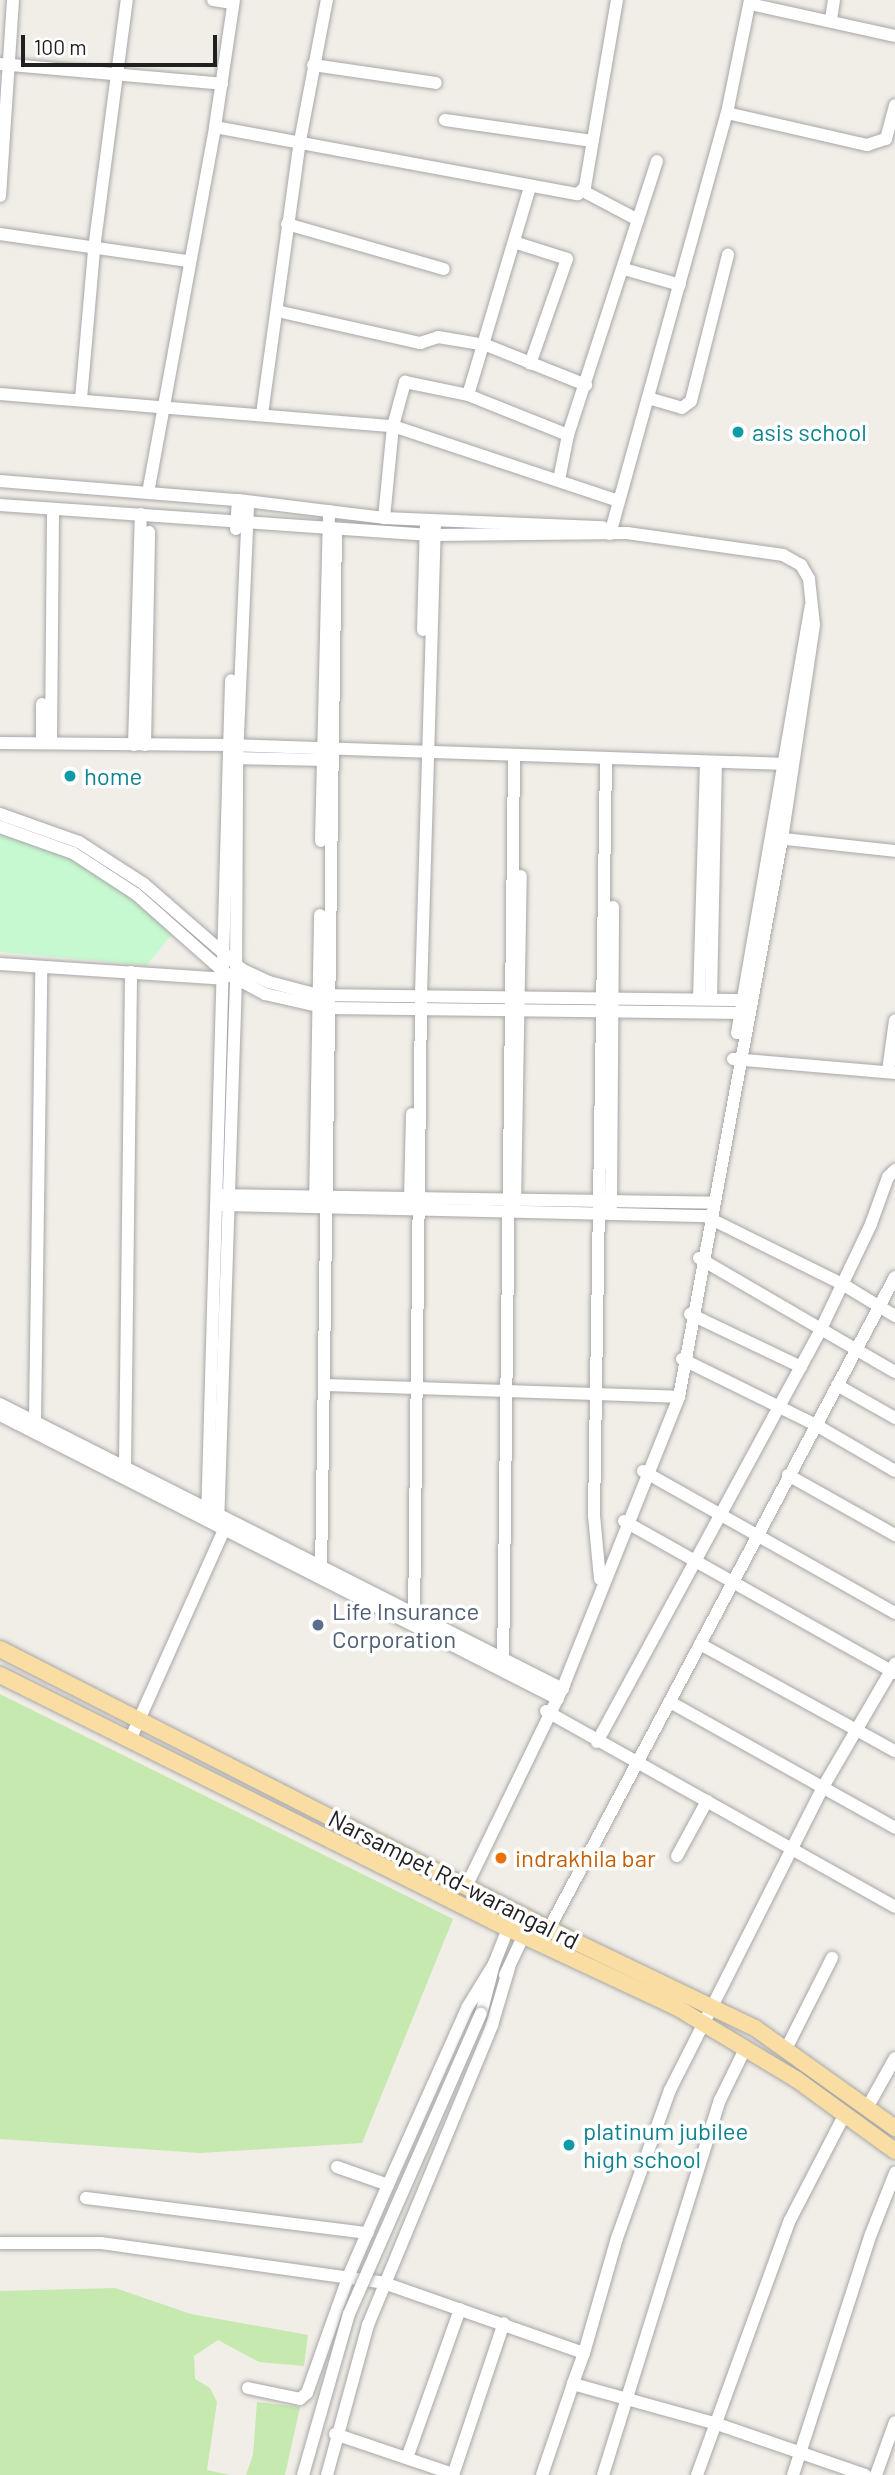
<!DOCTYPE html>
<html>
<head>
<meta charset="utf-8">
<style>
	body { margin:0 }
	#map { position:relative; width:895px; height:2475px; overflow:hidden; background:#f1eee7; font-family:Barlow,sans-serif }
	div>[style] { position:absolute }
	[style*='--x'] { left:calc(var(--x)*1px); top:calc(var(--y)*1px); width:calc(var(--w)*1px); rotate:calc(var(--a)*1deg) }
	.grass>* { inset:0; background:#c5e9ae }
	.park>* { inset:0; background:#c6f9cf }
	.roads { filter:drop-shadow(0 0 2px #a7a7a7) drop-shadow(0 0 2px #a7a7a7) }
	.minor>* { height:12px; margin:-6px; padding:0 6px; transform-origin:6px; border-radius:6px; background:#fff }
	.major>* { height:16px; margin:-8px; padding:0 8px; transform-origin:8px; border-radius:8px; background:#fadda2 }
	.bridges { filter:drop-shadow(0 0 2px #a7a7a7) drop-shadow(0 0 2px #a7a7a7) }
	.minor-bridge>* { height:12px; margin:-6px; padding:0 6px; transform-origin:6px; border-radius:6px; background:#fff }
	.dots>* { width:19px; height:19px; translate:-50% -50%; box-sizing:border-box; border:4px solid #fff; border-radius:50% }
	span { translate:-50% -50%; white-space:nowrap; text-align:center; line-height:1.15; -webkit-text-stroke:7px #fff; paint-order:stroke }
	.culture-label { font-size:24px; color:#0d838f }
	.left { translate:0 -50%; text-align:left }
	.service-label { font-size:24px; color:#4e5e75 }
	.food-label { font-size:24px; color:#c56008 }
	.street-label { font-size:24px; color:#202020 }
	.scale { position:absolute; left:21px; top:35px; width:196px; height:32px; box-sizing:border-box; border:4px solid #202020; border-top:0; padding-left:9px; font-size:21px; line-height:24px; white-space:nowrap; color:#202020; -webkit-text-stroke:5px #fff; paint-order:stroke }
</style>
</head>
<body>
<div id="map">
	<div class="grass">
		<i style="clip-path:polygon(0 1694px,453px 1919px,362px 2143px,200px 2153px,0 2139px)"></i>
		<i style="clip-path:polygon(115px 2288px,191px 2314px,308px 2335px,304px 2366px,259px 2362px,218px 2340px,194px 2356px,195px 2379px,210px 2388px,217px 2402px,207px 2470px,230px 2475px,0 2475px,0 2291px)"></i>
		<i style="clip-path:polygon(257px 2402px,300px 2407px,285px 2475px,246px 2475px,253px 2455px)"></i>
	</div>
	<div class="park">
		<i style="clip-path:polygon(0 834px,74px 860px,129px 896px,172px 934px,147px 965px,0 952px)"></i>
	</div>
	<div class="roads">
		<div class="minor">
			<i style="--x:213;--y:0;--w:20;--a:9"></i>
			<i style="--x:750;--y:4;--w:148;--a:12.4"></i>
			<i style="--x:831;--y:19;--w:19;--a:-81"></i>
			<i style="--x:0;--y:64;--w:223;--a:5.1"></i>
			<i style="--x:313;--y:65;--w:124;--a:8.3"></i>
			<i style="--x:727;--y:113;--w:144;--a:12.9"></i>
			<i style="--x:867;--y:145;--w:20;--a:-18"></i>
			<i style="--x:886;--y:139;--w:35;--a:-75"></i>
			<i style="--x:445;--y:120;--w:149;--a:8.1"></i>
			<i style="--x:215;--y:127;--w:369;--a:10.5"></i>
			<i style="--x:578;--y:194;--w:10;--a:-45"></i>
			<i style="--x:585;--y:187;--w:190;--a:-80.3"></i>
			<i style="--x:583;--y:191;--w:62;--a:27.8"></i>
			<i style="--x:0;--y:196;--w:196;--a:-86.2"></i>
			<i style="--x:287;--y:224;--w:163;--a:16"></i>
			<i style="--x:0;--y:234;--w:190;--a:8.2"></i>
			<i style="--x:517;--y:243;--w:52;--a:17.7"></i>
			<i style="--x:567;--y:259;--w:111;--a:109.4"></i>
			<i style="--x:624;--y:269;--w:58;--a:15.9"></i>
			<i style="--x:277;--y:311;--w:147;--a:12.6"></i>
			<i style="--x:420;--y:343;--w:19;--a:-18"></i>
			<i style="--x:438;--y:337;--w:49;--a:9.5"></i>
			<i style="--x:486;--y:345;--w:108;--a:21.8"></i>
			<i style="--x:0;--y:394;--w:394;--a:4.7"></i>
			<i style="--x:393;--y:426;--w:237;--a:18.4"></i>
			<i style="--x:468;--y:395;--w:217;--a:-73.4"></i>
			<i style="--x:648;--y:398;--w:35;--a:16"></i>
			<i style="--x:682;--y:408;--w:11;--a:-38"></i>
			<i style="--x:691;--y:401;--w:151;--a:-75.8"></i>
			<i style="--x:81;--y:399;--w:151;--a:-85"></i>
			<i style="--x:94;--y:249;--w:251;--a:-82.5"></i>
			<i style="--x:262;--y:414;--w:276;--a:-82.1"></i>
			<i style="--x:300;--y:141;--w:144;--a:-79.2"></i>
			<i style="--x:559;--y:480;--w:46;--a:-78.7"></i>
			<i style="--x:568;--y:435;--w:288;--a:-72"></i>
			<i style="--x:0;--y:481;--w:239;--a:4.6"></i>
			<i style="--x:238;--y:500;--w:147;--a:7"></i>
			<i style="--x:384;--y:518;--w:219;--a:2.4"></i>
			<i style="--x:148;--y:493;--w:372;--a:-79.6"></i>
			<i style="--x:215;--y:127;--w:128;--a:-81.5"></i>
			<i style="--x:0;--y:505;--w:435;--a:4"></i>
			<i style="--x:434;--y:535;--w:193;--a:-0.6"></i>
			<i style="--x:627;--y:533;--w:158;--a:8"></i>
			<i style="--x:783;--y:555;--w:21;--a:29"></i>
			<i style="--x:801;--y:565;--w:16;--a:60"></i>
			<i style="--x:809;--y:579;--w:46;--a:83.8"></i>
			<i style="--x:814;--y:625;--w:216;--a:98.5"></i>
			<i style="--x:782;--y:839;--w:567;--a:100.46"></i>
			<i style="--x:679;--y:1397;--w:310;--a:111.8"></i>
			<i style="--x:564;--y:1685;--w:225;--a:115.9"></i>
			<i style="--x:384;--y:518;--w:92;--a:-84.4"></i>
			<i style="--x:393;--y:426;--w:46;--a:-74.7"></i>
			<i style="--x:405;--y:382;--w:64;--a:11.7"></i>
			<i style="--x:468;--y:395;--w:108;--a:21.8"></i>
			<i style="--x:236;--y:529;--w:29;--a:-86"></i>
			<i style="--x:610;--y:534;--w:437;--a:-74.5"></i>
			<i style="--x:727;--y:113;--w:115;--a:-78.5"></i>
			<i style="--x:423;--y:630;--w:109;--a:-88.4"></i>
			<i style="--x:42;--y:742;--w:38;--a:-90"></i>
			<i style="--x:0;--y:743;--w:229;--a:0.5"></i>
			<i style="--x:229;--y:745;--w:559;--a:1.95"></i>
			<i style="--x:51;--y:743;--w:234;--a:-89.5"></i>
			<i style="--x:134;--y:745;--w:231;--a:-88.3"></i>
			<i style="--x:145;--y:745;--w:213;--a:-88.9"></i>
			<i style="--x:231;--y:758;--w:97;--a:1.2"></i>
			<i style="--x:0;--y:814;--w:84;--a:19.5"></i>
			<i style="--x:79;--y:842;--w:77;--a:32.9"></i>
			<i style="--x:144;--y:884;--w:131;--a:41"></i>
			<i style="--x:243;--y:970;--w:29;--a:25"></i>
			<i style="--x:269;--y:982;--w:51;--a:14.9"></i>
			<i style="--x:318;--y:995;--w:429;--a:0.7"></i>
			<i style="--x:0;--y:827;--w:77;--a:19.6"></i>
			<i style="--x:73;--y:853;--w:75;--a:33.1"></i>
			<i style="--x:136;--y:894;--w:118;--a:41.6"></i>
			<i style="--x:224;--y:972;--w:47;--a:28.2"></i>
			<i style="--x:265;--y:994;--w:64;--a:12.7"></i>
			<i style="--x:327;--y:1008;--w:418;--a:0.7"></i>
			<i style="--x:776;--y:838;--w:120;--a:6.2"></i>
			<i style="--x:321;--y:841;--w:330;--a:-88.6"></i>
			<i style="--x:0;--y:964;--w:224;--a:3.8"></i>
			<i style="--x:699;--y:998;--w:236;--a:-88.3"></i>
			<i style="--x:711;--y:999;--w:237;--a:-88.8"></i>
			<i style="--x:737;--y:1033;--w:433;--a:-80.2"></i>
			<i style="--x:733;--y:1059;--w:163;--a:4.9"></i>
			<i style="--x:888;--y:1071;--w:51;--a:-82.2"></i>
			<i style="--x:220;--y:1195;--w:493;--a:0.9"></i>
			<i style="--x:410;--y:1197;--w:83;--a:-88.6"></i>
			<i style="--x:515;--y:1204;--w:328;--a:-89"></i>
			<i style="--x:220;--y:1205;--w:485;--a:1.3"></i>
			<i style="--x:705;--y:1216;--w:155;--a:26.4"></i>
			<i style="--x:844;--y:1285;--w:60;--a:31.3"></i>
			<i style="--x:315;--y:1206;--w:291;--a:-89"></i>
			<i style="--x:611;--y:1207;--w:300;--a:-89.6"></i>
			<i style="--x:699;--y:1258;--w:227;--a:30.2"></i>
			<i style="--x:690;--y:1314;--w:123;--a:25.5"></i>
			<i style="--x:682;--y:1359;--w:149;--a:26.2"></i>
			<i style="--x:816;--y:1425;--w:91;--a:30.2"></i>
			<i style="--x:325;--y:1385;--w:354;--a:1.9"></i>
			<i style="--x:837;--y:1385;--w:67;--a:29.6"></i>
			<i style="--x:0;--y:1404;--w:631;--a:26.85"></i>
			<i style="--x:0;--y:1415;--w:626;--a:26.97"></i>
			<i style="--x:35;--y:1421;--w:454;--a:-89.2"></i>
			<i style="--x:125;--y:1467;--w:495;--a:-89.3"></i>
			<i style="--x:643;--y:1471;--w:289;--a:29.4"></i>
			<i style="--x:788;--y:1475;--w:123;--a:29.3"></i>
			<i style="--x:207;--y:1520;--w:840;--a:-88.36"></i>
			<i style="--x:624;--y:1521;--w:311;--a:29.3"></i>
			<i style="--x:218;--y:1526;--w:545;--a:-88.11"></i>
			<i style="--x:236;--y:981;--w:223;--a:-89.7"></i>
			<i style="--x:237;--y:758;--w:256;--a:-87.5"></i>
			<i style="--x:321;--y:1576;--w:1046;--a:-89.18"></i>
			<i style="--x:600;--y:1579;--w:63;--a:-95.4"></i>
			<i style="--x:594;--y:1516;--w:757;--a:-89.09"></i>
			<i style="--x:414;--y:1624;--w:630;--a:-89.36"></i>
			<i style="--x:421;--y:994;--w:473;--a:-88.3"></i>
			<i style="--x:700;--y:1644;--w:222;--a:28.8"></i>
			<i style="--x:503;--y:1670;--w:913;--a:-89.31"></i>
			<i style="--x:670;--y:1702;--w:258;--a:29.2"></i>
			<i style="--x:546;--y:1711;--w:400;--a:29.3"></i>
			<i style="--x:130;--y:1740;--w:238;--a:-65.9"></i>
			<i style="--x:597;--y:1742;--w:470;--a:-61.5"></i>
			<i style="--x:821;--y:1329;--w:116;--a:-64.5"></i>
			<i style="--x:871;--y:1224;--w:50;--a:-70.1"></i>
			<i style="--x:888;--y:1177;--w:10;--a:-45"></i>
			<i style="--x:677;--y:1856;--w:63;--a:-61.4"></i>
			<i style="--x:549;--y:1929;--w:738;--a:-62.05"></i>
			<i style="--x:505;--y:1975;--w:61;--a:-64.7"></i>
			<i style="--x:481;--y:2014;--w:52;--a:-75.4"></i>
			<i style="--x:494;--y:1964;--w:57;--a:-68.4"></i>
			<i style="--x:787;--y:2047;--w:100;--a:-63.2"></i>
			<i style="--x:867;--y:2108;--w:57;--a:-60.8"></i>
			<i style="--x:337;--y:2167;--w:54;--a:19.4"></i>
			<i style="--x:86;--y:2198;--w:284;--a:7.1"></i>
			<i style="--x:0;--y:2243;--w:101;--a:0"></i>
			<i style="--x:101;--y:2243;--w:286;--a:8"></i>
			<i style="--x:384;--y:2283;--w:212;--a:19.3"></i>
			<i style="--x:584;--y:2353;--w:33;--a:110"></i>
			<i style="--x:573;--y:2384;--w:146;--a:15.5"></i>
			<i style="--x:714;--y:2423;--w:160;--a:19"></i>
			<i style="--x:584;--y:2353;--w:120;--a:-74"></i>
			<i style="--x:617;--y:2238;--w:157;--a:-70.3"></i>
			<i style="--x:670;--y:2090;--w:339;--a:-63.2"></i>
			<i style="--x:823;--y:1787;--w:143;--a:-59.7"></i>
			<i style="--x:248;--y:2388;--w:53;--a:11.9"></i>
			<i style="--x:300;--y:2399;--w:9;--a:-41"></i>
			<i style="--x:307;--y:2393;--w:125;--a:-70.4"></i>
			<i style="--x:349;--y:2275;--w:98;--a:-66.6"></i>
			<i style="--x:388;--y:2185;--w:194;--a:-65.9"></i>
			<i style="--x:467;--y:2008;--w:52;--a:-58.5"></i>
			<i style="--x:335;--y:2434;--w:125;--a:18.7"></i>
			<i style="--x:407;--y:2458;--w:158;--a:-70.4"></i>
			<i style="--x:327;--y:2475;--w:156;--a:-74.7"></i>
			<i style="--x:368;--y:2325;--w:325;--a:-67.5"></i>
			<i style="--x:492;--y:2025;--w:59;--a:-73.4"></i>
			<i style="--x:453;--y:2475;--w:160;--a:-71.5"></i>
			<i style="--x:542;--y:2475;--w:96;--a:-71.2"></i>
			<i style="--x:603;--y:2475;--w:393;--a:-72.7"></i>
			<i style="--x:720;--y:2100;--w:57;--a:-63.9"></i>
			<i style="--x:697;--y:2475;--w:271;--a:-70"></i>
			<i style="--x:790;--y:2220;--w:119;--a:-62.6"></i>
			<i style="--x:793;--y:2475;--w:253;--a:-72.1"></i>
			<i style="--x:871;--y:2234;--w:66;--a:-68.5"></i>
			<i style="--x:876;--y:2475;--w:56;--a:-70.3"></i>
		</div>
		<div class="major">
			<i style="--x:0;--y:1649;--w:616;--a:27.02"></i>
			<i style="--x:549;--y:1929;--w:229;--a:25.7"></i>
			<i style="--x:755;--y:2028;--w:172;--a:35.5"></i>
			<i style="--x:0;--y:1675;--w:567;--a:26.52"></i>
			<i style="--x:507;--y:1928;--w:187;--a:25.1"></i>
			<i style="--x:676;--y:2007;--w:140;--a:31"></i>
			<i style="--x:796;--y:2079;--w:122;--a:36"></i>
		</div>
	</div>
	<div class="bridges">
		<div class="minor-bridge">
			<i style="--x:303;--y:2475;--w:167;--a:-74.1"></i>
			<i style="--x:349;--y:2314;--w:328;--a:-66.3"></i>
		</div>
	</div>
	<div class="dots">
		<i style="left:738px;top:432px;background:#0f9aa8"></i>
		<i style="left:70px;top:776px;background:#0f9aa8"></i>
		<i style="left:318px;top:1625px;background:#5c6f8a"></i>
		<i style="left:501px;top:1858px;background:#e8710a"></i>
		<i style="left:569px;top:2145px;background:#0f9aa8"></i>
	</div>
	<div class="culture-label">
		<span class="left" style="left:752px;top:432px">asis school</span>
		<span class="left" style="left:84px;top:776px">home</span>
		<span class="left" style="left:583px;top:2145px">platinum jubilee<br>high school</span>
	</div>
	<div class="service-label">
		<span class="left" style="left:332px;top:1625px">Life Insurance<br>Corporation</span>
	</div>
	<div class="food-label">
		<span class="left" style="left:515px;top:1858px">indrakhila bar</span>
	</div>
	<div class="street-label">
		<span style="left:454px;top:1879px;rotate:27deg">Narsampet Rd-warangal rd</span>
	</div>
	<div class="scale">100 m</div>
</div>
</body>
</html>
